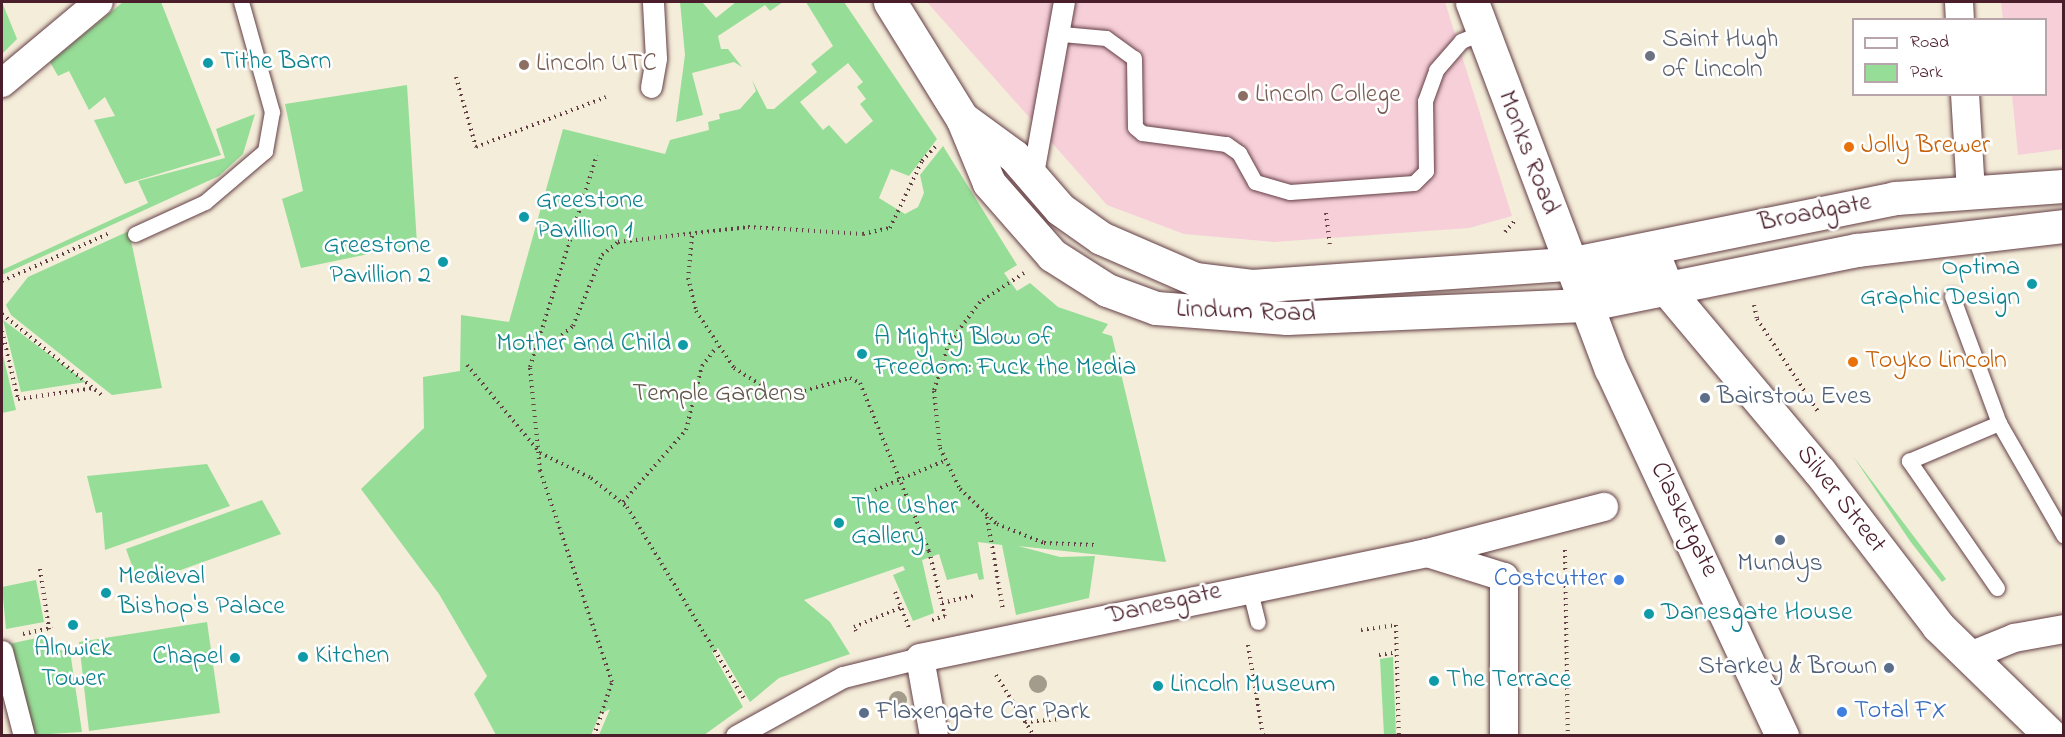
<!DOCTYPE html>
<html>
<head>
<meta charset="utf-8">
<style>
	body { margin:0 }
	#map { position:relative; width:2065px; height:737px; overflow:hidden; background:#f4edd9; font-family:"Indie Flower",sans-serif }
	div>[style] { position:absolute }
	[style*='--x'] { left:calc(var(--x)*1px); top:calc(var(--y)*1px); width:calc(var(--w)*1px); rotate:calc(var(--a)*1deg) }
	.built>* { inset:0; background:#f6cfd9 }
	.green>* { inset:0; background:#96dd97 }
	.path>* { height:4px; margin-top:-2px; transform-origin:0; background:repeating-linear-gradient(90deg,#643e45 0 1.5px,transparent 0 6px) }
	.roads { filter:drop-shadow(0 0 2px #643e45) drop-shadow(0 0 2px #643e45) }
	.service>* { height:15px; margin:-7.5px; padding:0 7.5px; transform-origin:7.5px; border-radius:7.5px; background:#fff }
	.pedestrian>* { height:21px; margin:-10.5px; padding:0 10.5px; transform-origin:10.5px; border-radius:10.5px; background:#fff }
	.minor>* { height:28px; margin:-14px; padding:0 14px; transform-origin:14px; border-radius:14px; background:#fff }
	.secondary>* { height:33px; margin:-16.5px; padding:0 16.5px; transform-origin:16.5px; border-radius:16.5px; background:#fff }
	.primary>* { height:33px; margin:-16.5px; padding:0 16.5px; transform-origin:16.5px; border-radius:16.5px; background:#fff }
	.trees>* { width:18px; height:18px; margin:-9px; border-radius:50%; background:#a39b8b }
	.dots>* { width:16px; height:16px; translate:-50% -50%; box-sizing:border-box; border:3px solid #fff; border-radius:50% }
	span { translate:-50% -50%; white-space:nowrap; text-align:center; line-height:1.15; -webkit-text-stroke:5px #fff; paint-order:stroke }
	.worship-label { font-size:26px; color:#5b616d }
	.left { translate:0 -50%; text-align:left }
	.culture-label { font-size:26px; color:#0d838f }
	.right { translate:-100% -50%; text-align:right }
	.education-label { font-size:26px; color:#785e54 }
	.food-label { font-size:26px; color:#c56008 }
	.street-label { font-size:26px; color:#4a1f2b }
	.park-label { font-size:26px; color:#61584b }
	.service-label { font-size:26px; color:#4e5e75 }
	.shop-label { font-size:26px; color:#366cbe }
	.frame { position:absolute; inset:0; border:3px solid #4a1f2b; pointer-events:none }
	.legend { position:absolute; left:1852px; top:18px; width:195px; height:78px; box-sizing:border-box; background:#fff; border:2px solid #b7a5aa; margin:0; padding:8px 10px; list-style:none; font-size:18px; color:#4a1f2b }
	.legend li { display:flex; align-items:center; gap:12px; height:30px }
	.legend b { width:30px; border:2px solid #b7a5aa }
</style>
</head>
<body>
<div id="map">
	<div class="built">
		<i style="clip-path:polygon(927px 2px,1445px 2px,1512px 216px,1469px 228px,1274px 242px,1184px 234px,1107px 205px)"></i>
		<i style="clip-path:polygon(2001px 2px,2063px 2px,2063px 149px,2018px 155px,2012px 95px,2046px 94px,2046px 20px,2003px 19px)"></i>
	</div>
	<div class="green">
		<i style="clip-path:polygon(2px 2px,17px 39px,2px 54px)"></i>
		<i style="clip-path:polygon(123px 2px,161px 2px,221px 155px,125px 184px,94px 120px,115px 116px,105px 97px,89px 110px,69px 71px,58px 76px,50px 62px)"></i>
		<i style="clip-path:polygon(680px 2px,702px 2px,716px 18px,736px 2px,783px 2px,770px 11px,765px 5px,718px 36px,721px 49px,728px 49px,742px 67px,734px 62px,692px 73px,703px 115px,676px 122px,685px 55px)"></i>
		<i style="clip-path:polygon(evenodd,806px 2px,844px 2px,937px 139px,909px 176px,891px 169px,879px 198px,905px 214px,918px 207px,924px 193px,920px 175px,943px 146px,1017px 265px,1004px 273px,1017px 291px,1030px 283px,1058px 307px,1108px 324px,1102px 333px,1112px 336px,1166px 562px,1018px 546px,1060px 557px,1095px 556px,1089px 598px,1016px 615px,1002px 545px,978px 542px,984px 579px,979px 580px,977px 573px,947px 580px,939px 554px,922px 560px,934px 613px,913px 621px,893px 575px,905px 570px,903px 566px,804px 600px,830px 622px,850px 654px,779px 678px,750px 702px,718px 648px,712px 652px,743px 707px,704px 735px,599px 735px,610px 709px,600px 714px,591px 735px,496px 735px,474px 694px,487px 676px,439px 594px,361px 489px,424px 428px,423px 377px,460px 371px,461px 315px,509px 322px,563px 129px,665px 154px,670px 140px,709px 130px,708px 122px,720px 119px,719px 114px,740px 109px,756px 91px,752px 80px,767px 109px,774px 109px,817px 72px,811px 64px,833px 46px,806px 2px,848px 63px,863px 82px,857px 87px,866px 99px,860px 104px,873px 121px,846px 144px,829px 125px,823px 130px,800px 102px,848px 63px)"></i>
		<i style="clip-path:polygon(407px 85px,417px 244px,301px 268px,282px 199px,303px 191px,285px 104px)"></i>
		<i style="clip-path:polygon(255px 114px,243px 154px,219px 176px,2px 275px,2px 270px,148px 203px,138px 181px,225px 158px,216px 129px)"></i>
		<i style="clip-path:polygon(129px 231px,162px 388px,112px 395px,11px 315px,6px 305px,28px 277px)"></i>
		<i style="clip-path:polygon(3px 320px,86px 382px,21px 392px)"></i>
		<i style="clip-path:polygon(2px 351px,16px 410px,2px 413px)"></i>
		<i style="clip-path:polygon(1853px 456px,1946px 579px,1942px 582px,1910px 541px)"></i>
		<i style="clip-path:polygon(207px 464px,230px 506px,105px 550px,102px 512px,96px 513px,87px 476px)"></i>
		<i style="clip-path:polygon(262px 500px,281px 534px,139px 585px,126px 549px)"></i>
		<i style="clip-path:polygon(36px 580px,44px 622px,6px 629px,2px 587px)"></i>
		<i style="clip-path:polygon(207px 622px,220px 713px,89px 731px,79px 642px)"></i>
		<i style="clip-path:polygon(46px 636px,49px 649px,70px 651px,82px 732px,32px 735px,9px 644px)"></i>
		<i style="clip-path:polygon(1393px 657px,1396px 735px,1384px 735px,1380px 659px)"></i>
	</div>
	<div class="path">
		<i style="--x:456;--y:77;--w:73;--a:74.1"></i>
		<i style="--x:476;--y:147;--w:139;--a:-21"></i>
		<i style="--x:1326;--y:213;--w:35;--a:83"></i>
		<i style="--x:1505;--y:232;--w:18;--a:-49"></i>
		<i style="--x:692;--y:236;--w:42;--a:95.4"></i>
		<i style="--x:688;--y:278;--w:34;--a:76"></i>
		<i style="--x:696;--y:311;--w:69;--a:56.3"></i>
		<i style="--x:734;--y:368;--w:36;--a:32"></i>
		<i style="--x:765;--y:387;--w:29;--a:14"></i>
		<i style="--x:793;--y:394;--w:59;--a:-15.7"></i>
		<i style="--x:850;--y:378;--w:11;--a:27"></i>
		<i style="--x:860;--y:383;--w:182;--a:67.7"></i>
		<i style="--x:929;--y:551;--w:67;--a:76.2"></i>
		<i style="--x:945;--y:616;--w:16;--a:162"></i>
		<i style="--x:1024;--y:273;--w:53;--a:146.6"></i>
		<i style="--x:980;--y:302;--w:51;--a:127.1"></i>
		<i style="--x:949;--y:343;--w:50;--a:107.4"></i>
		<i style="--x:934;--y:391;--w:57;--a:84"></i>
		<i style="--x:940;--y:448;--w:46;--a:64"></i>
		<i style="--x:960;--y:489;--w:51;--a:43.4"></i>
		<i style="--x:997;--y:524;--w:51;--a:22"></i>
		<i style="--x:1044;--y:543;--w:51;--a:2.2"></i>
		<i style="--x:2;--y:281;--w:118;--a:-24"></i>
		<i style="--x:1754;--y:305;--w:14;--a:78"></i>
		<i style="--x:1757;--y:319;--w:113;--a:56.6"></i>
		<i style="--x:2;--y:314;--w:130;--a:39.1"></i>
		<i style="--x:2;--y:331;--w:70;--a:76.8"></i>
		<i style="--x:18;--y:399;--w:78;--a:-8.1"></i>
		<i style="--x:538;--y:339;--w:19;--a:0"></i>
		<i style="--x:557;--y:339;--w:21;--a:-39"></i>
		<i style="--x:573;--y:326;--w:77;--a:-67.8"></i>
		<i style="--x:602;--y:255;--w:21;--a:-39"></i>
		<i style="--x:618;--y:242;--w:131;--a:-6.6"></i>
		<i style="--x:748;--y:227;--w:115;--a:3.5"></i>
		<i style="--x:863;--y:234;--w:28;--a:-13"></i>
		<i style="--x:890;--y:228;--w:74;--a:-64.5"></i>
		<i style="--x:922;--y:161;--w:23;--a:-47"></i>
		<i style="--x:467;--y:365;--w:114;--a:50.3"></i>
		<i style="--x:540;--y:453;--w:57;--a:26.1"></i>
		<i style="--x:591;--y:478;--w:46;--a:38.9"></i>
		<i style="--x:627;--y:507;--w:226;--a:58.6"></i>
		<i style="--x:875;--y:490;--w:77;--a:-22.9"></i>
		<i style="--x:623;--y:502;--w:96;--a:-48.8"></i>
		<i style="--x:686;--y:430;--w:66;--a:-76"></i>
		<i style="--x:702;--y:366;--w:24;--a:-52"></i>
		<i style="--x:987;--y:517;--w:94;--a:80.2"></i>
		<i style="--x:1565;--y:550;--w:186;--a:89.1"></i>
		<i style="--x:40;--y:569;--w:61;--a:81.5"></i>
		<i style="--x:895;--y:592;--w:41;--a:68.5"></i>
		<i style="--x:942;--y:603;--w:32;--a:-13"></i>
		<i style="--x:1361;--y:630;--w:35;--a:-8"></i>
		<i style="--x:1396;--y:625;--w:111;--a:88.5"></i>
		<i style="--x:856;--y:631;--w:4;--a:-117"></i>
		<i style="--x:854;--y:627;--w:52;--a:-22.6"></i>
		<i style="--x:23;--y:634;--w:30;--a:-12"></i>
		<i style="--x:1248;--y:645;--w:92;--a:80.6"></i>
		<i style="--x:1379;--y:655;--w:18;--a:-9"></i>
		<i style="--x:996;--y:675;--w:72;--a:58.1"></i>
		<i style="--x:1025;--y:722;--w:35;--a:-5"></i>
		<i style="--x:594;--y:736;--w:57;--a:-71.6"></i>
		<i style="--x:612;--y:682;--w:223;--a:-108.8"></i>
		<i style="--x:540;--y:471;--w:104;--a:-95.5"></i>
		<i style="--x:530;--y:367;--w:222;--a:-72.5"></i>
	</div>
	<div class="roads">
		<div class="service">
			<i style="--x:1062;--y:34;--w:44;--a:5.2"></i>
			<i style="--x:1106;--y:38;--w:34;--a:36"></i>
			<i style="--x:1134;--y:58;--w:69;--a:89.2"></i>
			<i style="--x:1135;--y:127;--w:9;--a:41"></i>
			<i style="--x:1142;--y:133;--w:85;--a:7.5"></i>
			<i style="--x:1226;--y:144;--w:16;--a:35"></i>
			<i style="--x:1239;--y:153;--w:33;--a:61"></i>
			<i style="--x:1255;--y:182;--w:36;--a:16"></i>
			<i style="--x:1290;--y:192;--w:124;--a:-4.2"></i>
			<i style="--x:1414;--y:183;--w:17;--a:-45"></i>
			<i style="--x:1426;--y:171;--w:70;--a:-90.8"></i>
			<i style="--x:1425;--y:101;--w:33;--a:-70"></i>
			<i style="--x:1436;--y:70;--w:38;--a:-49"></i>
			<i style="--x:1461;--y:41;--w:24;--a:-22"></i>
			<i style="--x:135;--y:234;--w:77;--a:-24.6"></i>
			<i style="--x:205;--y:202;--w:79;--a:-40.4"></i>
			<i style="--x:265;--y:151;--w:40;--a:-80"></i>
			<i style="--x:272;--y:112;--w:114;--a:-105.7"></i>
			<i style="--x:1952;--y:296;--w:135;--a:69.7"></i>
			<i style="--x:1999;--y:423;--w:130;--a:60.1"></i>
			<i style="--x:1249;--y:587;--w:36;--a:76"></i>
			<i style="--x:1997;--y:588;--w:155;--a:-124.7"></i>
			<i style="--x:1909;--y:461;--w:98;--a:-22.9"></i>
		</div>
		<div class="pedestrian">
			<i style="--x:651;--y:87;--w:29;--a:-80"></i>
			<i style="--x:656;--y:58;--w:56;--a:-93.1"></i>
			<i style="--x:1032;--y:179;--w:180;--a:-79.8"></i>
			<i style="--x:2;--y:651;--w:88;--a:75.5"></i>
			<i style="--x:736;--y:736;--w:122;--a:-28.9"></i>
			<i style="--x:843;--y:677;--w:79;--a:-13.9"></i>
		</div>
		<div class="minor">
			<i style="--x:1959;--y:2;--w:18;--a:87"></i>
			<i style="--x:2;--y:83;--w:126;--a:-39.9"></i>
			<i style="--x:1965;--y:94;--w:98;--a:86.5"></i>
			<i style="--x:1427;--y:553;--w:81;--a:17.3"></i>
			<i style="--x:1504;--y:577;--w:159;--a:90"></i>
			<i style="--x:1970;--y:656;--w:48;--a:-22.2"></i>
			<i style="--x:2014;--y:638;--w:51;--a:-10.2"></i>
			<i style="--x:934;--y:736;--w:79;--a:-100.2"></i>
			<i style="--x:920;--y:658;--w:518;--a:-11.7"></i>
			<i style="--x:1427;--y:553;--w:183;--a:-14.6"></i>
		</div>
		<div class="secondary">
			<i style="--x:1472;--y:2;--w:392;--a:69.3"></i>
			<i style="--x:1611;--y:369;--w:405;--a:65"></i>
			<i style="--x:1651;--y:248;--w:46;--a:68.4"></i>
			<i style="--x:1668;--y:291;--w:236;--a:50"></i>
			<i style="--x:1820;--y:472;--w:194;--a:52.5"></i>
			<i style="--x:1938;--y:626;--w:158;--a:44.2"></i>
			<i style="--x:1569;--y:264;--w:103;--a:15.3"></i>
		</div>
		<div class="primary">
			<i style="--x:890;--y:2;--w:137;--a:58.2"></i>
			<i style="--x:962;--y:118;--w:70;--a:67.4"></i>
			<i style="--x:989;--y:183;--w:96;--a:48.8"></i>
			<i style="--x:1052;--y:255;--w:65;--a:32.5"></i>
			<i style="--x:1107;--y:290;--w:52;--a:20.2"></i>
			<i style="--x:1156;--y:308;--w:131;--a:4.4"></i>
			<i style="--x:1287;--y:318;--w:297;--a:-2.5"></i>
			<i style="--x:1584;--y:305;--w:278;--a:-11.4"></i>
			<i style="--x:1857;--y:250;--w:208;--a:-6.6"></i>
			<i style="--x:962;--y:118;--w:64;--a:36.2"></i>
			<i style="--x:1014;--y:156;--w:70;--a:49"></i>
			<i style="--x:1060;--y:209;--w:50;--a:35.3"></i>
			<i style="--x:1101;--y:238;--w:103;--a:23.6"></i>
			<i style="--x:1195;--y:279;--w:57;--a:7"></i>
			<i style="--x:1252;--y:286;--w:318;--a:-4"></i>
			<i style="--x:1569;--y:264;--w:333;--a:-11.4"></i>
			<i style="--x:1895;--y:198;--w:169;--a:-4.1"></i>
		</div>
	</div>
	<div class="trees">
		<i style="left:1038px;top:684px"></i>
		<i style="left:898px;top:700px"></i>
	</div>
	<div class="dots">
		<i style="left:1650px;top:56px;background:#6b7280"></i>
		<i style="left:208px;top:63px;background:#0f9aa8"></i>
		<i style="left:524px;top:65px;background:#8d6e63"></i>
		<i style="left:1243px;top:96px;background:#8d6e63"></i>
		<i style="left:1849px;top:147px;background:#e8710a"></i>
		<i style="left:524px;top:217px;background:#0f9aa8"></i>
		<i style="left:443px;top:262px;background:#0f9aa8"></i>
		<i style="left:2032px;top:284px;background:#0f9aa8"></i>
		<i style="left:683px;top:345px;background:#0f9aa8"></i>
		<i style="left:862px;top:354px;background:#0f9aa8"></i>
		<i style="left:1853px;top:362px;background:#e8710a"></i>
		<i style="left:1705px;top:398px;background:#5c6f8a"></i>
		<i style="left:839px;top:523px;background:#0f9aa8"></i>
		<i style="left:1780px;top:540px;background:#5c6f8a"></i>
		<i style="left:1619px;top:580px;background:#3f7fe0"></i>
		<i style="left:106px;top:593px;background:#0f9aa8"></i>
		<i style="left:1649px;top:614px;background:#0f9aa8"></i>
		<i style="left:73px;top:625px;background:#0f9aa8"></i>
		<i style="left:303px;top:657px;background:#0f9aa8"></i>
		<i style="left:235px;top:658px;background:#0f9aa8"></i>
		<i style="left:1889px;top:668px;background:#5c6f8a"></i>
		<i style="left:1434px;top:681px;background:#0f9aa8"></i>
		<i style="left:1158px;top:686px;background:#0f9aa8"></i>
		<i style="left:1842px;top:712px;background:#3f7fe0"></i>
		<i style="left:864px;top:713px;background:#5c6f8a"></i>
	</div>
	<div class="worship-label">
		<span class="left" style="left:1662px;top:56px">Saint Hugh<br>of Lincoln</span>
	</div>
	<div class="culture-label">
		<span class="left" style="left:220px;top:63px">Tithe Barn</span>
		<span class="left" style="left:536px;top:217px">Greestone<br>Pavillion 1</span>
		<span class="right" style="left:431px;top:262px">Greestone<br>Pavillion 2</span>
		<span class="right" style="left:2020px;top:284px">Optima<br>Graphic Design</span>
		<span class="left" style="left:874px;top:354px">A Mighty Blow of<br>Freedom: Fuck the Media</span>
		<span class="right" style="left:671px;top:345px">Mother and Child</span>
		<span class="left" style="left:851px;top:523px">The Usher<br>Gallery</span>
		<span class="left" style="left:118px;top:593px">Medieval<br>Bishop's Palace</span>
		<span class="left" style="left:1661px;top:614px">Danesgate House</span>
		<span style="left:73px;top:665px">Alnwick<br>Tower</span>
		<span class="left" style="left:315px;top:657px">Kitchen</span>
		<span class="right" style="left:223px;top:658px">Chapel</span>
		<span class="left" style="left:1446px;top:681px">The Terrace</span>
		<span class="left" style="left:1170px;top:686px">Lincoln Museum</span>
	</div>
	<div class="education-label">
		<span class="left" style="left:536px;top:65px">Lincoln UTC</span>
		<span class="left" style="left:1255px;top:96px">Lincoln College</span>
	</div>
	<div class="food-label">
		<span class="left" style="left:1861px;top:147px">Jolly Brewer</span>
		<span class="left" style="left:1865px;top:362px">Toyko Lincoln</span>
	</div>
	<div class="street-label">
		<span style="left:1527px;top:153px;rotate:69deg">Monks Road</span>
		<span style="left:1815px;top:214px;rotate:-11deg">Broadgate</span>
		<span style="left:1246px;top:313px;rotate:2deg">Lindum Road</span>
		<span style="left:1840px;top:500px;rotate:52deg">Silver Street</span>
		<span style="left:1683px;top:520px;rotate:64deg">Clasketgate</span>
		<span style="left:1164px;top:605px;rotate:-13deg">Danesgate</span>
	</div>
	<div class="park-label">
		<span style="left:719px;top:395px">Temple Gardens</span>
	</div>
	<div class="service-label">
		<span class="left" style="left:1717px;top:398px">Bairstow Eves</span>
		<span style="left:1780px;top:565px">Mundys</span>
		<span class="right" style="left:1877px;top:668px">Starkey &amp; Brown</span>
		<span class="left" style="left:876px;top:713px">Flaxengate Car Park</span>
	</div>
	<div class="shop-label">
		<span class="right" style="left:1607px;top:580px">Costcutter</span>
		<span class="left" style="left:1854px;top:712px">Total FX</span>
	</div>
	<div class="frame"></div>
	<ul class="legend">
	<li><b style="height:8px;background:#fff"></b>Road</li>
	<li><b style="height:16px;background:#96dd97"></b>Park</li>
	</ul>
</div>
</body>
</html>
